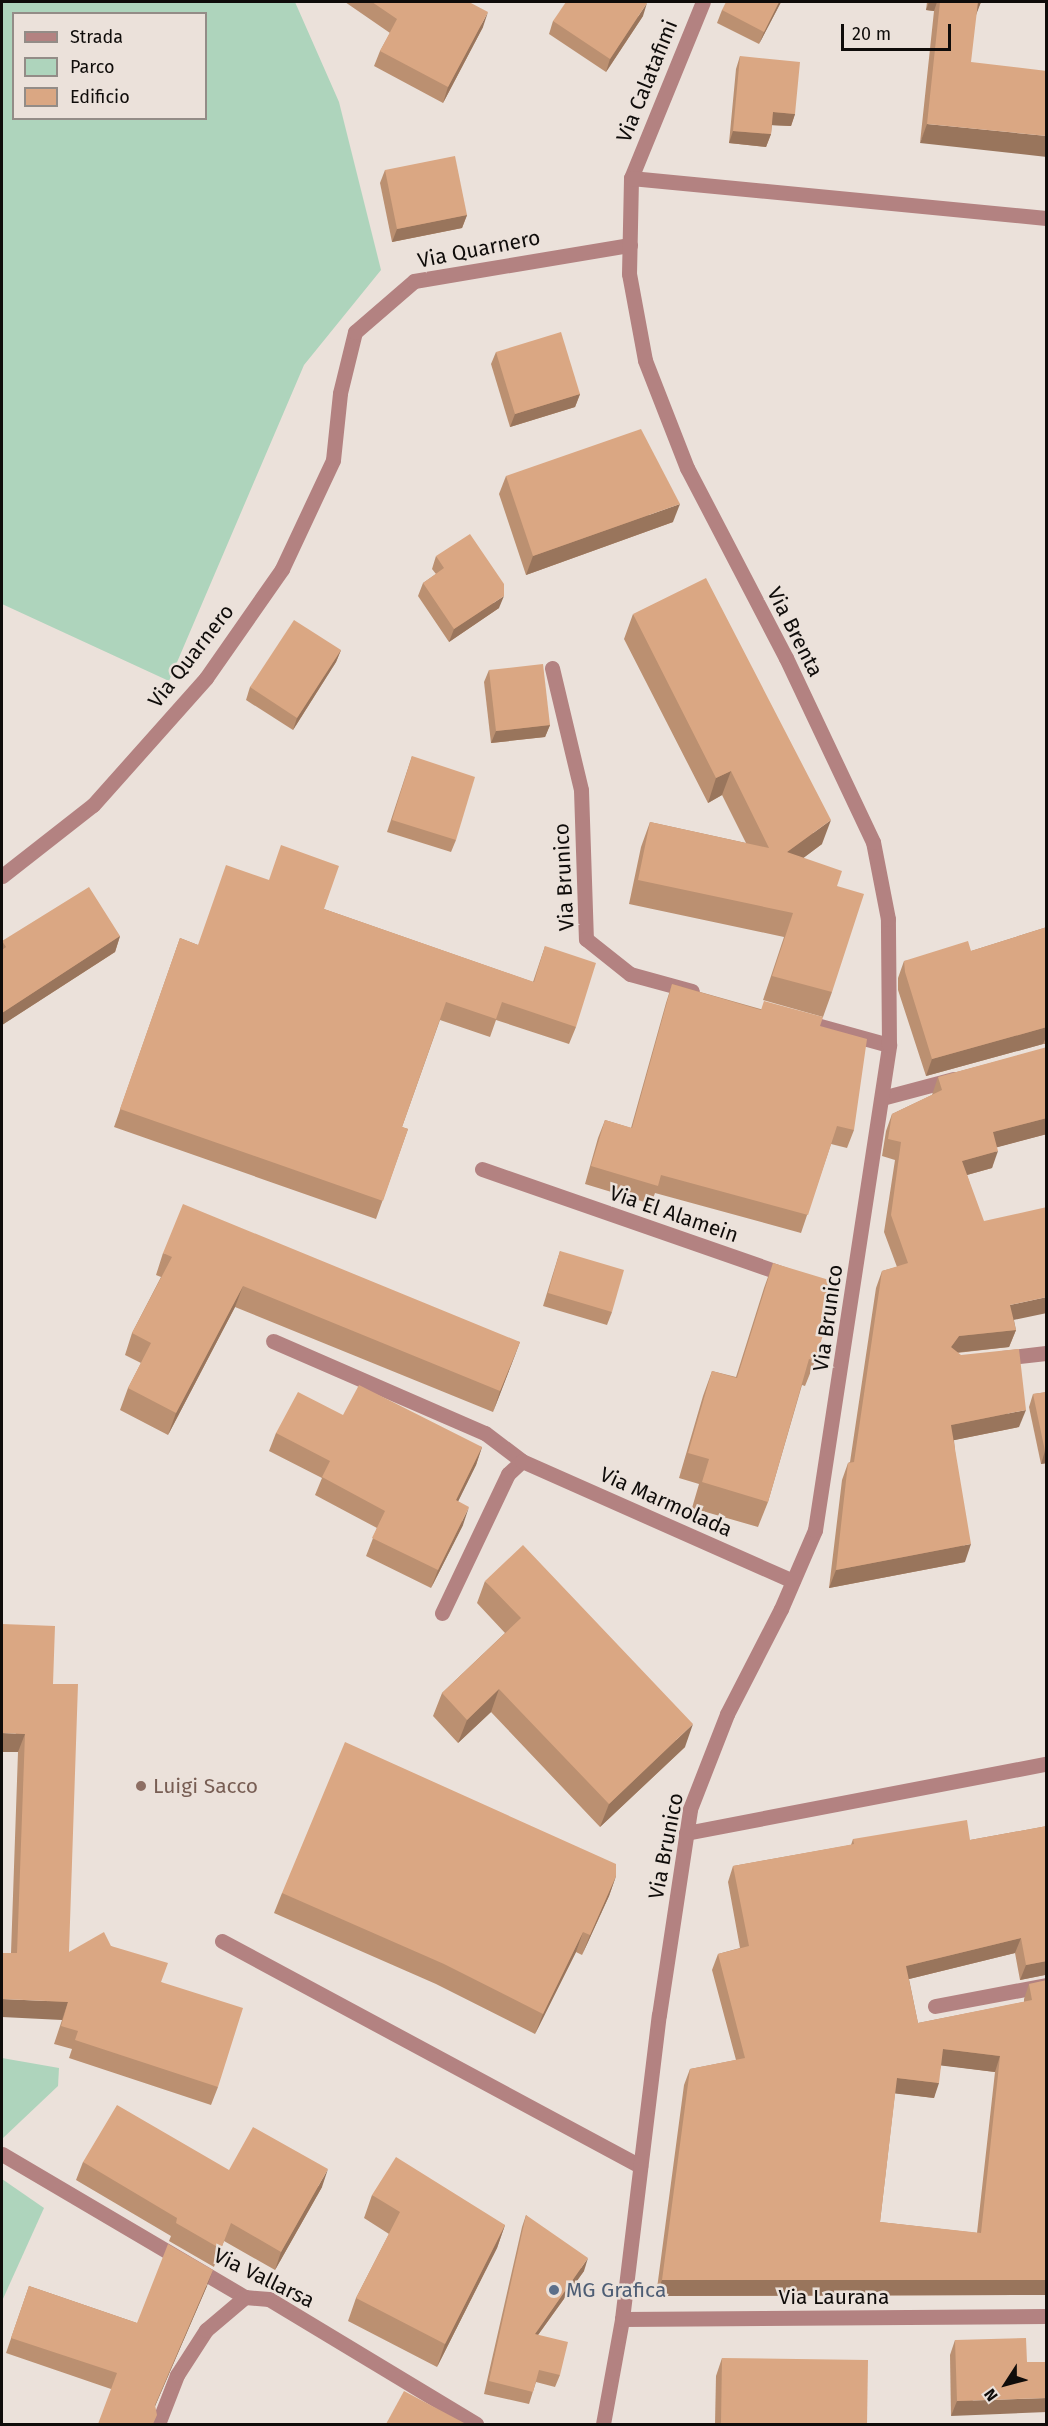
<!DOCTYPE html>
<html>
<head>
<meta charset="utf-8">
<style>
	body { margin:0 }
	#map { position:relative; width:1048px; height:2426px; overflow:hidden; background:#ebe1da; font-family:"Fira Sans",sans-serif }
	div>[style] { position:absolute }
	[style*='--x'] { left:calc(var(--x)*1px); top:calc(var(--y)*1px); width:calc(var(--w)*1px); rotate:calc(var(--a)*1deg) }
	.green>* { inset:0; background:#aed4bc }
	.service>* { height:15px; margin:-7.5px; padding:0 7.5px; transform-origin:7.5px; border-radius:7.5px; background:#b38281 }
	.minor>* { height:15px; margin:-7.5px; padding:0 7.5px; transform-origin:7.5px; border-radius:7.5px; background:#b38281 }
	.wall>* { inset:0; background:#bb9071 }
	.shaded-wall>* { inset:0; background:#99755c }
	.building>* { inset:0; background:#daa783 }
	.dots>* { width:16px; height:16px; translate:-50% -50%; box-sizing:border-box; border:3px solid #ebe1da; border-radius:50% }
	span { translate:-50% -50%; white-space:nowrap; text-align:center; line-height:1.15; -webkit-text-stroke:5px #ebe1da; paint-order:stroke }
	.street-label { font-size:21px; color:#0f0c0a }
	.education-label { font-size:21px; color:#785e54 }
	.left { translate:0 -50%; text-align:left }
	.service-label { font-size:21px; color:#4e5e75 }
	.frame { position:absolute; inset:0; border:3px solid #0f0c0a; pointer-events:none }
	.legend { position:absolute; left:12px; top:12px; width:195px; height:108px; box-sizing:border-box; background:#ebe1da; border:2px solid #938c87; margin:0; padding:8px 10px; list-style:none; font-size:18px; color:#0f0c0a }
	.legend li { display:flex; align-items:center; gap:12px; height:30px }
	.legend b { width:30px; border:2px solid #938c87 }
	.north { position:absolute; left:976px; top:2354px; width:60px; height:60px; -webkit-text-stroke:4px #ebe1da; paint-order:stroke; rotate:234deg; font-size:16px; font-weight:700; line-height:24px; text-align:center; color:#0f0c0a }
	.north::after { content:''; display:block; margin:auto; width:21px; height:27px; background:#0f0c0a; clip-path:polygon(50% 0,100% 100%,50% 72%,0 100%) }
	.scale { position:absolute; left:841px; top:24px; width:110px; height:27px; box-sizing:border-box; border:3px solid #0f0c0a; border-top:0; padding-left:8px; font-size:18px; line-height:21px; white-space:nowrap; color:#0f0c0a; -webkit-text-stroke:4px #ebe1da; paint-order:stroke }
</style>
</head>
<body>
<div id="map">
	<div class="green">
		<i style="clip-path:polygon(evenodd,2px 2px,295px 2px,339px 102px,381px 270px,304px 365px,169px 681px,2px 604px,2px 2px,14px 14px,206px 14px,206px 118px,14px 118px,14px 14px)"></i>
		<i style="clip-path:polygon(2px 2058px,59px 2068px,58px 2086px,2px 2139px)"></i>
		<i style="clip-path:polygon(2px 2179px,44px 2208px,2px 2301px)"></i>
	</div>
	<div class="service">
		<i style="--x:686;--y:1833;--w:367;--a:-10.9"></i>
	</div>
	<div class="minor">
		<i style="--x:631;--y:178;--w:190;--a:-67.8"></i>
		<i style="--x:552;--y:668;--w:125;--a:76.6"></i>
		<i style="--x:581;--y:790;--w:149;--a:88.1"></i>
		<i style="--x:586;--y:939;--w:56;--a:38.5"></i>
		<i style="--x:630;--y:974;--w:64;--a:15.3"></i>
		<i style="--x:2;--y:876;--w:115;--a:-38"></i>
		<i style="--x:93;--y:805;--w:170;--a:-48.3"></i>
		<i style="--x:206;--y:678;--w:133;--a:-55.1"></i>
		<i style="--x:282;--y:569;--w:120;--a:-64.9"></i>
		<i style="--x:333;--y:460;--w:67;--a:-84"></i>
		<i style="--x:340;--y:393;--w:63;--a:-76.2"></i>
		<i style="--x:355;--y:332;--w:78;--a:-40.8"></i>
		<i style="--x:414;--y:281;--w:219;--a:-9.5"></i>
		<i style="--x:802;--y:1021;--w:90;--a:15.4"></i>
		<i style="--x:882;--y:1098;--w:74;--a:-14.8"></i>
		<i style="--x:482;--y:1169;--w:326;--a:19.2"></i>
		<i style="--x:273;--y:1341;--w:231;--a:23.5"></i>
		<i style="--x:485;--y:1433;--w:46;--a:37.1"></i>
		<i style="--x:1002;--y:1358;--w:44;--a:-6.5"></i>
		<i style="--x:442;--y:1613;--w:154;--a:-64.6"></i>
		<i style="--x:508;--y:1474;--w:19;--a:-43"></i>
		<i style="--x:522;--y:1461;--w:296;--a:23.9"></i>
		<i style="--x:222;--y:1941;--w:475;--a:28.3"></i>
		<i style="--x:935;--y:2006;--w:113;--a:-10.7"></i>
		<i style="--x:2;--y:2154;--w:282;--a:30.5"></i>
		<i style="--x:245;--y:2297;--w:24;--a:5"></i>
		<i style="--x:269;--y:2299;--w:242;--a:31.1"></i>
		<i style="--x:622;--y:2319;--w:424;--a:-0.4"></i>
		<i style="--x:158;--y:2424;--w:53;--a:-68.8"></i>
		<i style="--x:177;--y:2375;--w:54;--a:-57.2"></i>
		<i style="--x:206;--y:2330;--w:51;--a:-40.2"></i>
		<i style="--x:603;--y:2424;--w:107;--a:-79.7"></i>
		<i style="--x:622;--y:2319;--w:306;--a:-83.1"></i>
		<i style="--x:659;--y:2015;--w:208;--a:-81.4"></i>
		<i style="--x:690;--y:1809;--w:102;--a:-68.7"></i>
		<i style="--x:727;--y:1714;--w:118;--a:-62.8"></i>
		<i style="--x:781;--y:1609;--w:86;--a:-66.7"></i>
		<i style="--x:815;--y:1530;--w:491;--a:-81.3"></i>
		<i style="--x:889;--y:1045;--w:126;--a:-90.5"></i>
		<i style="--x:888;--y:919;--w:78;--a:-101"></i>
		<i style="--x:873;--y:842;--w:204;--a:-115.3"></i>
		<i style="--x:786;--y:658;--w:214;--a:-117.5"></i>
		<i style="--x:687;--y:468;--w:116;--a:-111.3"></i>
		<i style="--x:645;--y:360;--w:87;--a:-100.5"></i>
		<i style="--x:629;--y:274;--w:96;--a:-88.8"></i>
		<i style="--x:631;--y:178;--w:417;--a:5.5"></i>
	</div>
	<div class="wall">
		<i style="clip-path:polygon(345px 2px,469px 2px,483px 27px,443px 103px,374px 66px,380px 51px,390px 33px)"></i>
		<i style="clip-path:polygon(781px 2px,759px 44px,717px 23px,722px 10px)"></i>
		<i style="clip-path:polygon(927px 2px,981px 2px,920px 143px,934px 11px,926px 10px)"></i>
		<i style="clip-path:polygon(643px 16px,606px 72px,549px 34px,553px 21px)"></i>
		<i style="clip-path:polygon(740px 56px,795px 114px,791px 126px,772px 125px,771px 134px,766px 147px,729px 143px,736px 69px)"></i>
		<i style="clip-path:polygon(385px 170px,467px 215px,462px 228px,392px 242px,380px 183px)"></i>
		<i style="clip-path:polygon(496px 352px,580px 394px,575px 407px,510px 427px,491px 364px)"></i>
		<i style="clip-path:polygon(506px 476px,673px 522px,526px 575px,499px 494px)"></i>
		<i style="clip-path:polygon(436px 556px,499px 608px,449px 642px,418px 596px,423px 583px,436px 574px,432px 569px)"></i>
		<i style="clip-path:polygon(633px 614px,822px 844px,803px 858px,837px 886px,832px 992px,823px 1017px,763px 1000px,784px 937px,629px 904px,641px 847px,650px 822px,746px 843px,722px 795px,708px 803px,624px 639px)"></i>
		<i style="clip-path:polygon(341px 650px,336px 662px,293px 730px,246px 700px,250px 687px)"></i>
		<i style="clip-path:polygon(489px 670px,550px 725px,545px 737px,491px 743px,484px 682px)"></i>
		<i style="clip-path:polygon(412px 756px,456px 840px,451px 852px,387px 832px)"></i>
		<i style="clip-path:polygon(324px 909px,533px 982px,545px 946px,576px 1027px,569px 1044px,496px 1020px,490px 1037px,440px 1020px,402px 1127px,408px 1129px,376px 1219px,114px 1127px,180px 938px,198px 945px)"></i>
		<i style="clip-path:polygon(1047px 927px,1047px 1044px,1043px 1044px,926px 1076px,898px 990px,898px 978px,904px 961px,971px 951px)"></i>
		<i style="clip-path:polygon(120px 936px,115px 952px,2px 1025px,2px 941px)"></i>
		<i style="clip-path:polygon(672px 984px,820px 1026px,854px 1130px,847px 1148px,831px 1144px,801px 1233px,655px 1193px,651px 1204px,585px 1184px,598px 1138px,605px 1120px,631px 1128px,666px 1003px)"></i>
		<i style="clip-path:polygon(1047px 1048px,1047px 1134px,997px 1147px,992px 1168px,967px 1175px,1014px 1320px,1016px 1330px,1009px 1347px,957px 1353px,1019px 1427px,954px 1440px,965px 1562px,829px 1588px,842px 1480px,848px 1463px,850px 1462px,876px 1288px,882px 1271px,897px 1267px,884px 1232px,895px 1160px,882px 1156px,886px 1131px,892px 1114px,932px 1095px,938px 1077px)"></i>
		<i style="clip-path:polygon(560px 1251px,612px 1312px,607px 1325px,543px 1306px)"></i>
		<i style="clip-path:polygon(163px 1253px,520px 1342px,493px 1412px,235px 1307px,168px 1435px,120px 1410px,128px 1388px,141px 1363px,125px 1355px,132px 1333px,161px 1277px,156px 1275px)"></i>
		<i style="clip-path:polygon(773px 1263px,815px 1361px,805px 1386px,802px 1385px,768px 1502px,758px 1527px,692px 1508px,699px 1484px,679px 1478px,703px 1396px,712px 1371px,736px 1377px,764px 1288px)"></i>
		<i style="clip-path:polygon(1047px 1392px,1047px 1463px,1041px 1464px,1029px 1407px,1033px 1394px)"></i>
		<i style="clip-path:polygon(343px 1415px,482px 1447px,476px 1465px,458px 1501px,463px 1525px,431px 1588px,366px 1556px,377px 1528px,315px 1495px,322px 1478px,269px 1451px,276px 1433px)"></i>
		<i style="clip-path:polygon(485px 1581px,685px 1747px,600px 1827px,491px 1712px,458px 1743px,433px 1716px,442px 1693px,505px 1633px,477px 1603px)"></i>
		<i style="clip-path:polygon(53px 1684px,69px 1952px,111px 1946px,161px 1982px,218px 2087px,211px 2105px,69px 2058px,72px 2049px,54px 2044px,62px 2020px,11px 1953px,18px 1752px,2px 1752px)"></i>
		<i style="clip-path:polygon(evenodd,1047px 1826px,1047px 1977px,1045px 1975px,1020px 1980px,1015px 1953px,909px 1979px,918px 2023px,1024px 2002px,1024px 1999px,1029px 1984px,1047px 1980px,1047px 2295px,656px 2296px,684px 2085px,690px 2069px,736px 2060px,712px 1970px,718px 1954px,740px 1948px,728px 1882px,733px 1866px,851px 1845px,853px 1839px,970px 1840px,1047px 1826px,941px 2065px,995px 2072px,977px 2233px,880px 2222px,895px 2093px,934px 2098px,941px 2065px)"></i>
		<i style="clip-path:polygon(616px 1876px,609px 1896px,582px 1955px,576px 1952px,535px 2034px,436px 1984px,274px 1913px,282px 1893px)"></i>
		<i style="clip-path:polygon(83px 2162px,229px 2170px,322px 2187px,275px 2270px,224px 2241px,214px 2267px,169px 2241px,171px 2236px,76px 2180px)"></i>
		<i style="clip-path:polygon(372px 2195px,505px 2225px,497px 2248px,437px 2367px,348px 2321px,356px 2298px,389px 2234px,364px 2218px)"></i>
		<i style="clip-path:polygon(526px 2215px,584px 2271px,538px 2335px,560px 2375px,555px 2387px,536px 2382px,529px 2404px,484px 2394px,522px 2227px)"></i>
		<i style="clip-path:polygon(29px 2286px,137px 2323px,207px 2286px,155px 2406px,111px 2389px,6px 2353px)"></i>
		<i style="clip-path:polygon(955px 2340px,1027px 2362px,951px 2416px,950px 2355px)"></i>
		<i style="clip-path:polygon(722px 2358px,867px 2424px,715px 2424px,716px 2376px)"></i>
	</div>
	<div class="shaded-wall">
		<i style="clip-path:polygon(779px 2px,781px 2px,759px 44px,764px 32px)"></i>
		<i style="clip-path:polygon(929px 2px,937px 2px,934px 11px,926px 10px)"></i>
		<i style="clip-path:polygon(976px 2px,981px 2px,976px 15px)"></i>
		<i style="clip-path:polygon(647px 3px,643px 16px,606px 72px,610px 59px)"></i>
		<i style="clip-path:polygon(488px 12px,483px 27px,443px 103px,448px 87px)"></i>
		<i style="clip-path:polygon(773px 112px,795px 114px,791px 126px,768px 125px)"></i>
		<i style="clip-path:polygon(927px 124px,1047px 136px,1047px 157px,920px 143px)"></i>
		<i style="clip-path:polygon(733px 131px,771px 134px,766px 147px,729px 143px)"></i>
		<i style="clip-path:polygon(467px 215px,462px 228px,392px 242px,397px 229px)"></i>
		<i style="clip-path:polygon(580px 394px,575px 407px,510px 427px,515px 414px)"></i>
		<i style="clip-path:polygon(680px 504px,673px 522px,526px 575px,533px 556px)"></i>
		<i style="clip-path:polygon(504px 596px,499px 608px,449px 642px,454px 629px)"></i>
		<i style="clip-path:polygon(341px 650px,336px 662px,293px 730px,297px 718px)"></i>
		<i style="clip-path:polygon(550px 725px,545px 737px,491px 743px,496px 731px)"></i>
		<i style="clip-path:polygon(731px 771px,722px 795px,708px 803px,716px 778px)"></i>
		<i style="clip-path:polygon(831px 820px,822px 844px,778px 877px,787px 852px)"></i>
		<i style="clip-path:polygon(120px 936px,115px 952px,2px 1025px,2px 1013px)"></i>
		<i style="clip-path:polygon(1047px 1027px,1047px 1035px,1043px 1044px,926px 1076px,932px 1059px)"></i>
		<i style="clip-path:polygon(1047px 1118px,1047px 1134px,987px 1150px,993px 1132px)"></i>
		<i style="clip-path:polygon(998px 1151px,992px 1168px,956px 1178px,962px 1161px)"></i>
		<i style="clip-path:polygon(243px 1286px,235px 1307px,168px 1435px,176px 1413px)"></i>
		<i style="clip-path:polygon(1047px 1297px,1047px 1313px,1004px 1322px,1010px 1305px)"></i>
		<i style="clip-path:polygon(1016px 1330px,1009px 1347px,952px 1353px,951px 1347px,959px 1336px)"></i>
		<i style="clip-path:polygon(520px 1342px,512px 1363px,493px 1412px,500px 1391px)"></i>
		<i style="clip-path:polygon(1026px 1410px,1019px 1427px,945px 1442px,951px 1425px)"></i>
		<i style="clip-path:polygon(482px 1447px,476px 1465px,450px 1518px,456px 1500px)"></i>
		<i style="clip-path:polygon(1045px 1451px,1047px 1451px,1047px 1463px,1041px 1464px)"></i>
		<i style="clip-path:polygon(469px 1507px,463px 1525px,431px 1588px,438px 1570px)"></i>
		<i style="clip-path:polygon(971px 1544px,965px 1562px,829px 1588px,836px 1570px)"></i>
		<i style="clip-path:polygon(499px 1689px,491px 1712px,458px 1743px,467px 1720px)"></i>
		<i style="clip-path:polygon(693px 1724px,685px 1747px,600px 1827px,609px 1804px)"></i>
		<i style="clip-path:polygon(2px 1733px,25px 1734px,18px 1752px,2px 1752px)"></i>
		<i style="clip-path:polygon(616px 1876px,609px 1896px,582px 1955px,590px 1935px)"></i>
		<i style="clip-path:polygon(583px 1932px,576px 1952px,535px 2034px,543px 2014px)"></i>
		<i style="clip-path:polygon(1021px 1938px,1015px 1953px,901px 1981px,906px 1966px)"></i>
		<i style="clip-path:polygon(1047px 1961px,1047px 1971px,1045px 1975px,1020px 1980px,1026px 1965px)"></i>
		<i style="clip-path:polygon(2px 1999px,68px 2002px,62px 2020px,2px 2017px)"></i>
		<i style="clip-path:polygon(943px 2049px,1000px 2056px,995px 2072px,937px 2065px)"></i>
		<i style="clip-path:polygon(897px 2078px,939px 2083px,934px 2098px,891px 2093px)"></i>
		<i style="clip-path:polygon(328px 2169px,322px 2187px,275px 2270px,281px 2252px)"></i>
		<i style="clip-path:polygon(505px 2225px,497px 2248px,437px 2367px,445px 2344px)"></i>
		<i style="clip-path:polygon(588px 2258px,584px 2271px,530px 2346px,535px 2334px)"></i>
		<i style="clip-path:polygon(213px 2270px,207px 2286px,149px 2420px,155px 2405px)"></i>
		<i style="clip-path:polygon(662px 2280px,1047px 2280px,1047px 2295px,656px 2296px)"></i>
		<i style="clip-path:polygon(1047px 2398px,1047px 2412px,951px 2416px,957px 2401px)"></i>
	</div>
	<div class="building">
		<i style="clip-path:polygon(372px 2px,469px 2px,488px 12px,448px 87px,380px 51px,397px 19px)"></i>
		<i style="clip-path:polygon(566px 2px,645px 2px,647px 3px,610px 59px,553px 21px)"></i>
		<i style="clip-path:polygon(726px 2px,779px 2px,764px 32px,722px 10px)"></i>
		<i style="clip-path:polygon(940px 2px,978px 2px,971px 62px,1047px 71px,1047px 136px,927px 124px)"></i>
		<i style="clip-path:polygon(740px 56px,800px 62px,795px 114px,773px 112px,771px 134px,733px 131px)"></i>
		<i style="clip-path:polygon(455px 156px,467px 215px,397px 229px,385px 170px)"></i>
		<i style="clip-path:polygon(561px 332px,580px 394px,515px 414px,496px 352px)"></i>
		<i style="clip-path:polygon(641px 429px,680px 504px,533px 556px,506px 476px)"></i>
		<i style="clip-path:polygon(470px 534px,504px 584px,504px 596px,454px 629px,423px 583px,444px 568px,436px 556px)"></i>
		<i style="clip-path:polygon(706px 578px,831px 820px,787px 852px,842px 871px,837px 886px,864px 894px,832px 992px,772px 976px,793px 913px,638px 880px,650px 822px,769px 848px,731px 771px,716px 778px,633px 614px)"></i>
		<i style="clip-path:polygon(294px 620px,341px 650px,297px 718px,250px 687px)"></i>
		<i style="clip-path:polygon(543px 664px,550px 725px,496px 731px,489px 670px)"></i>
		<i style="clip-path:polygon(412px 756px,475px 777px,456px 840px,392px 820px)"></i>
		<i style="clip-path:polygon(281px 845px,339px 866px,324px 909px,534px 982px,545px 946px,596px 963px,576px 1027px,502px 1002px,496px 1019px,446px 1002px,402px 1127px,408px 1129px,383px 1201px,120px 1109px,180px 938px,198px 945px,226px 865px,269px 880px)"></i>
		<i style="clip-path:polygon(89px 887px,120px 936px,2px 1013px,2px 950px,6px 947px,2px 941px)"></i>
		<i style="clip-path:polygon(1047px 927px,1047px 1027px,932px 1059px,905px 972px,904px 961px,968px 941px,971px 951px)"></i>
		<i style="clip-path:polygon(672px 984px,761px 1010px,764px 1001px,823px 1017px,820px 1026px,867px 1039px,854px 1130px,837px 1126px,808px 1215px,661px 1175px,658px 1186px,591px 1166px,605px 1120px,632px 1128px)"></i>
		<i style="clip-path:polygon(1047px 1047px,1047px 1118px,993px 1132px,998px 1151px,962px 1161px,984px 1221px,1047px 1207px,1047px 1297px,1010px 1305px,1016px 1330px,959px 1336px,951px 1347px,961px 1355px,1019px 1349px,1026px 1410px,951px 1425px,971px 1544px,836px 1570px,848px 1463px,854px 1462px,882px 1271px,908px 1263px,891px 1215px,901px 1142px,888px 1139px,892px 1114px,942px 1090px,938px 1077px)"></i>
		<i style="clip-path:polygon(183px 1204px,520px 1342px,500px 1391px,243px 1286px,176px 1413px,128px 1388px,151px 1343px,132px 1333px,172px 1257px,163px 1253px)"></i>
		<i style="clip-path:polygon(560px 1251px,624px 1270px,612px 1312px,548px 1293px)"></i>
		<i style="clip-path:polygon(773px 1263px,839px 1283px,815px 1361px,809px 1359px,768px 1502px,702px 1482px,709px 1459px,688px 1453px,712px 1371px,737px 1378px)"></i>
		<i style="clip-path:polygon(359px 1385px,482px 1447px,456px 1500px,469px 1507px,438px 1570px,372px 1538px,385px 1511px,322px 1477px,330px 1461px,276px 1433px,298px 1392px,343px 1415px)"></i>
		<i style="clip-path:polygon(1047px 1392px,1047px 1451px,1045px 1451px,1033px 1394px)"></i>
		<i style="clip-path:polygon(523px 1545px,693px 1724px,609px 1804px,499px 1689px,467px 1720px,442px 1693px,521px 1618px,485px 1581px)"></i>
		<i style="clip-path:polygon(2px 1624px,55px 1626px,53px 1684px,78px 1684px,69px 1952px,104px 1932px,111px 1946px,168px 1963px,161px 1982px,243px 2008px,218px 2087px,75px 2040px,78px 2031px,61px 2026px,68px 2002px,2px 1999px,2px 1953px,17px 1953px,25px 1734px,2px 1733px)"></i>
		<i style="clip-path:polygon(345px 1742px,616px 1864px,616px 1876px,590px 1935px,583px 1932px,543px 2014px,444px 1964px,282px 1893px)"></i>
		<i style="clip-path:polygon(evenodd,967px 1820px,970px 1840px,1047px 1826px,1047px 1961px,1026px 1965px,1021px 1938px,906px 1966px,918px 2023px,1032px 2000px,1029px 1984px,1047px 1980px,1047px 2280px,662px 2280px,690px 2069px,745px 2058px,718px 1954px,749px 1946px,733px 1866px,854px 1844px,853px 1839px,967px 1820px,943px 2049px,1000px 2056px,981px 2233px,880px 2222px,897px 2078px,939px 2083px,943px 2049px)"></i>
		<i style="clip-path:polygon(117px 2105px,229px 2170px,253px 2127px,328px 2169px,281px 2252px,231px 2223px,221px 2249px,176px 2223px,177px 2218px,83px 2162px)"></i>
		<i style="clip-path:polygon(396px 2157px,505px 2225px,445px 2344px,356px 2298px,400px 2212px,372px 2195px)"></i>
		<i style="clip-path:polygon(526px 2215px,588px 2258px,535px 2334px,568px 2342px,560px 2375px,539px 2370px,533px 2392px,489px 2381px)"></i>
		<i style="clip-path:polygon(168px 2244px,213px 2270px,155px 2405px,157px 2415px,153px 2424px,98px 2424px,117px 2373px,11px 2338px,29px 2286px,137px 2323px)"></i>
		<i style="clip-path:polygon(1026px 2338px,1027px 2362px,1047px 2362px,1047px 2398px,957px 2401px,955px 2340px)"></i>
		<i style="clip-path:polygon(722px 2358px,868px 2360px,867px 2424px,721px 2424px)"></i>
		<i style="clip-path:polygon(404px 2391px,466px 2424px,386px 2424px)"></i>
	</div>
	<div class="dots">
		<i style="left:141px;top:1786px;background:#8d6e63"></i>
		<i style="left:554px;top:2290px;background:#5c6f8a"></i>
	</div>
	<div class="street-label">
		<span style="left:647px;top:81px;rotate:-68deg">Via Calatafimi</span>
		<span style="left:479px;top:249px;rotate:-11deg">Via Quarnero</span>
		<span style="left:795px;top:632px;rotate:63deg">Via Brenta</span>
		<span style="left:191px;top:656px;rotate:-52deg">Via Quarnero</span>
		<span style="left:564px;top:877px;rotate:-93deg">Via Brunico</span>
		<span style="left:674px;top:1214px;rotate:19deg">Via El Alamein</span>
		<span style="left:828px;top:1318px;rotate:-82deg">Via Brunico</span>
		<span style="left:666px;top:1502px;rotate:24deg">Via Marmolada</span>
		<span style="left:666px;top:1846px;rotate:-79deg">Via Brunico</span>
		<span style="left:264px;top:2278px;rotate:26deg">Via Vallarsa</span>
		<span style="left:834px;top:2297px">Via Laurana</span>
	</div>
	<div class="education-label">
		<span class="left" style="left:153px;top:1786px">Luigi Sacco</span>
	</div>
	<div class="service-label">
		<span class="left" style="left:566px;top:2290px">MG Grafica</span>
	</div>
	<div class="frame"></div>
	<ul class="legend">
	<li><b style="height:8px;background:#b38281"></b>Strada</li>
	<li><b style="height:16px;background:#aed4bc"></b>Parco</li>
	<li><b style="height:16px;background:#daa783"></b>Edificio</li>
	</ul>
	<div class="north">N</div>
	<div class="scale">20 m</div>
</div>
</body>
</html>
